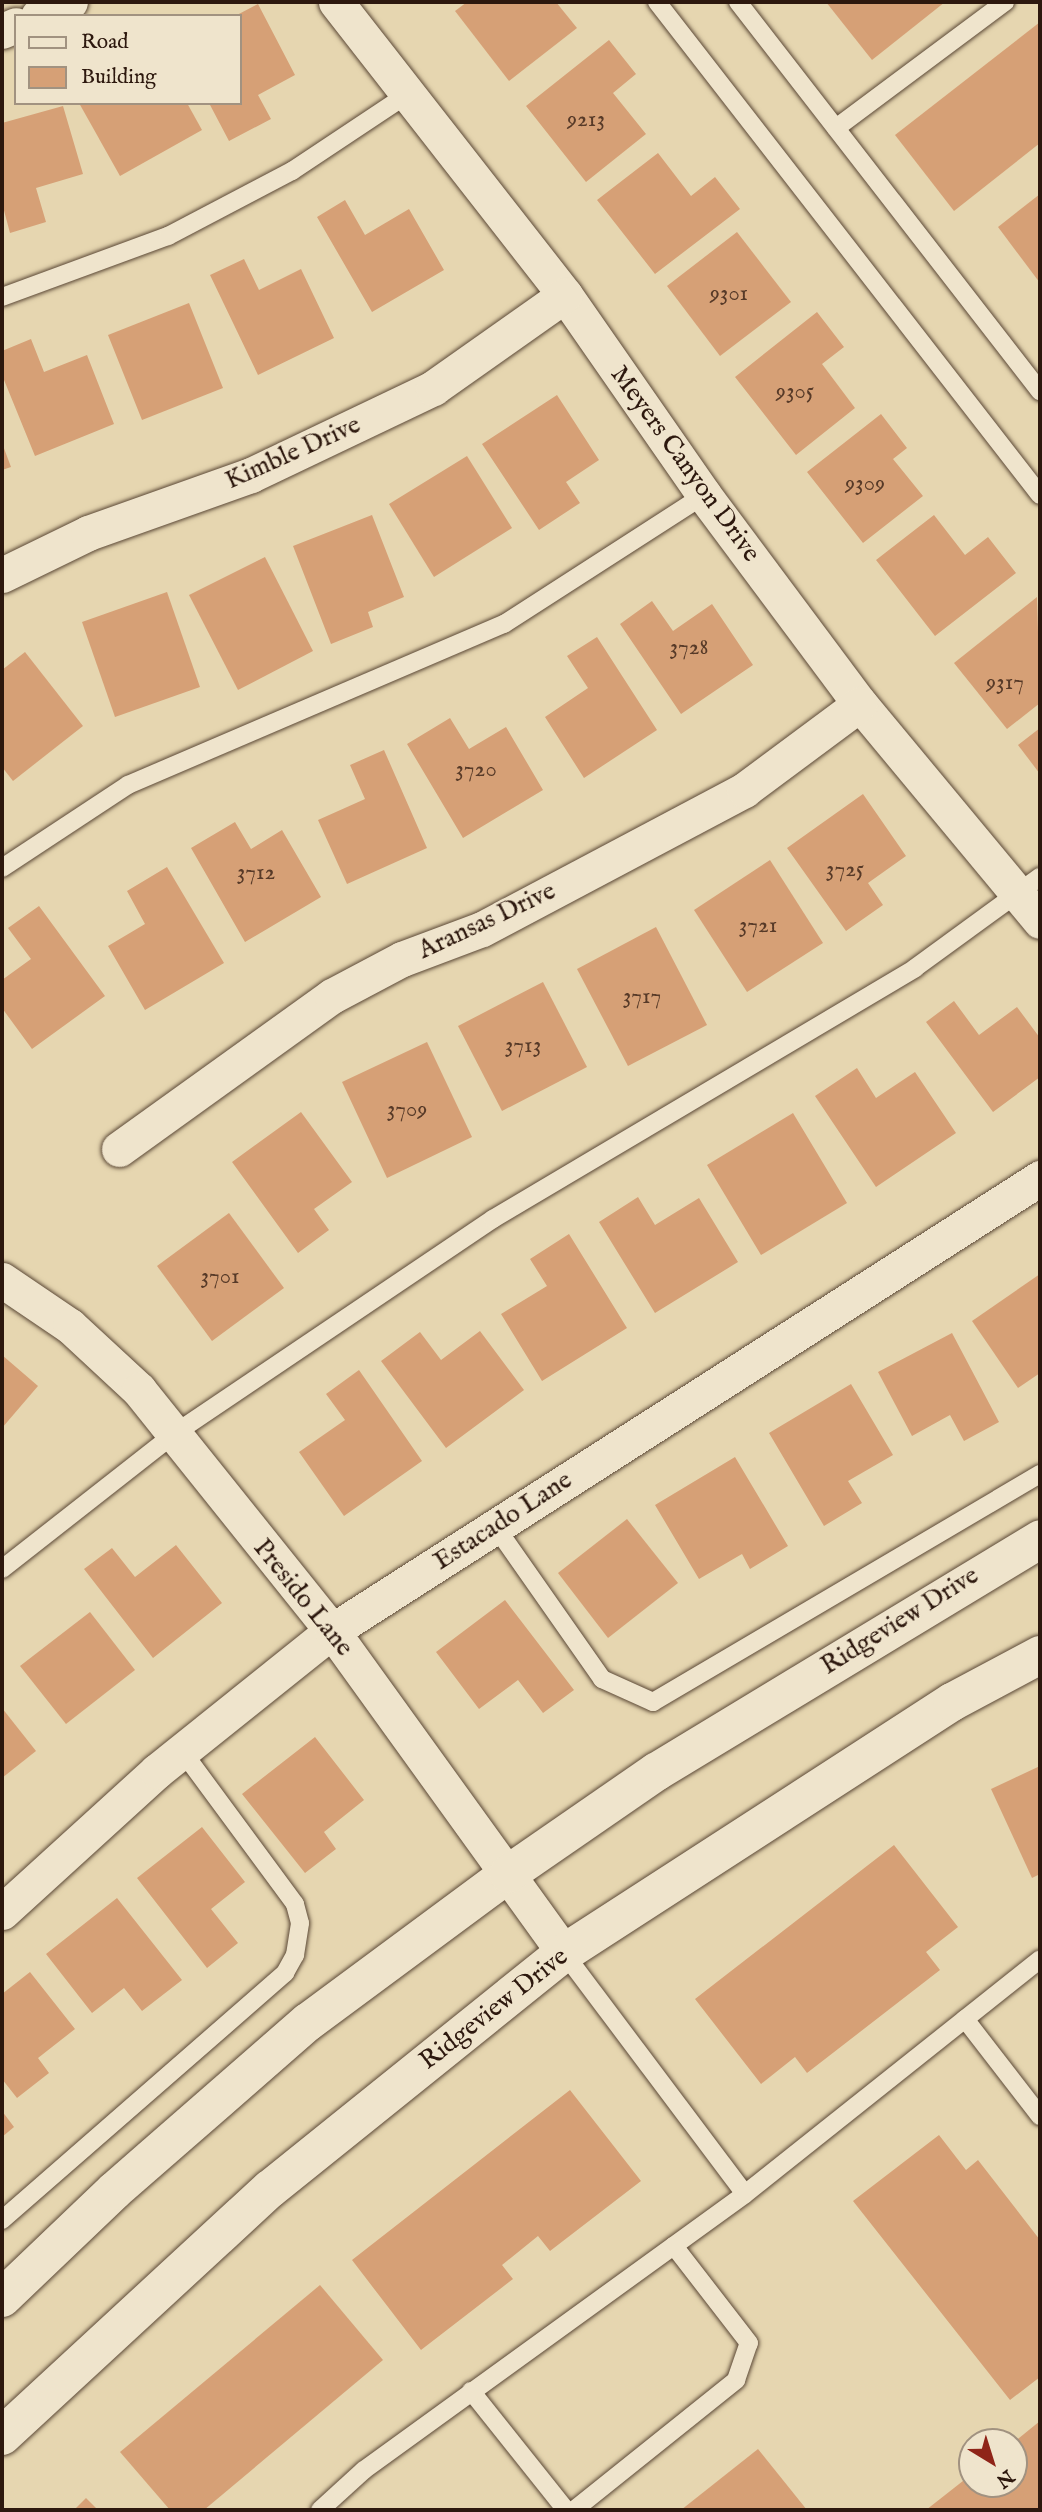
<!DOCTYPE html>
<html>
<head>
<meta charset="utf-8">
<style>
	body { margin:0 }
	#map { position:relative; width:1042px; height:2512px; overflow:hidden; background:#e6d6b0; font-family:"IM FELL English",serif }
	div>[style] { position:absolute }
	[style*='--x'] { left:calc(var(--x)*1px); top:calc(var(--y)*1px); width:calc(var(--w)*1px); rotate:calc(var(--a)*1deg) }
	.building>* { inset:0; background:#d6a076 }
	.roads { filter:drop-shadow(0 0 2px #5b4836) drop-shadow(0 0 2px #5b4836) }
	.lane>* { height:18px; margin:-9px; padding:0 9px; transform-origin:9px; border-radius:9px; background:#efe4cc }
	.street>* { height:35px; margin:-17.5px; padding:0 17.5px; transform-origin:17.5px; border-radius:17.5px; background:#efe4cc }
	.secondary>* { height:38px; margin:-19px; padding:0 19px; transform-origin:19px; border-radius:19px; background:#efe4cc }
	span { translate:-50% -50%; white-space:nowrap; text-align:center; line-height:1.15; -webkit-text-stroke:5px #efe4cc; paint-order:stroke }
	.number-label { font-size:23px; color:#573a28 }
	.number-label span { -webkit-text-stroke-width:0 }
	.street-label { font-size:26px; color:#2d180e }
	.frame { position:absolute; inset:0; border:4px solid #2d180e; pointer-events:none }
	.legend { position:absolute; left:14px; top:14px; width:228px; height:91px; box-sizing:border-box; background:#efe4cc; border:2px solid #a19280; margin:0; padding:9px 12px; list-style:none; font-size:21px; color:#2d180e }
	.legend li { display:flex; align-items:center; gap:14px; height:35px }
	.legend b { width:35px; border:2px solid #a19280 }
	.north { position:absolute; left:958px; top:2428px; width:70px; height:70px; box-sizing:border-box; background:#efe4cc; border:2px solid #a19280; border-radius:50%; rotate:142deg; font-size:19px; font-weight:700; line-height:28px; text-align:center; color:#2d180e }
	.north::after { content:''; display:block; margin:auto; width:24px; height:32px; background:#8f2418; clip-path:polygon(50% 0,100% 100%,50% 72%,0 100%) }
</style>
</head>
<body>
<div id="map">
	<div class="building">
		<i style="clip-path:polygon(467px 2px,556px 2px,577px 28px,509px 81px,455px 11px)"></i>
		<i style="clip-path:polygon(826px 2px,945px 2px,872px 60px)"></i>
		<i style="clip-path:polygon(258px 4px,295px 75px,258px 95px,271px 119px,229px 141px,209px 103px,240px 103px,240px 16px,235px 16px)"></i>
		<i style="clip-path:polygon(1040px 22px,1040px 143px,954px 211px,895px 135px)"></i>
		<i style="clip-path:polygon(609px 40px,636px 74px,613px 93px,646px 134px,586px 182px,526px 106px)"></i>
		<i style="clip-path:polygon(79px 103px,187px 103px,202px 130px,120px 176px)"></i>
		<i style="clip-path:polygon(63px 106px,83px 174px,36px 188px,46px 222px,10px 233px,2px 203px,2px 123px)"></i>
		<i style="clip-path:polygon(658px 153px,691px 196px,715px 177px,740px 209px,655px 274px,597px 200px)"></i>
		<i style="clip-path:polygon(1040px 194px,1040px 283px,998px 227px)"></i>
		<i style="clip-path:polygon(345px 200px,365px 235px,409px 209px,444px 270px,372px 312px,317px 217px)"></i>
		<i style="clip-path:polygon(737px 232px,791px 302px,720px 356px,667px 286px)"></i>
		<i style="clip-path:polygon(244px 259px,259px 290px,301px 269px,334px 338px,258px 375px,210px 275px)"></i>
		<i style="clip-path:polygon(189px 303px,223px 388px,142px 420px,108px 335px)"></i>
		<i style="clip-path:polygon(817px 312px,844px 347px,822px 364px,855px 408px,796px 455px,735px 377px)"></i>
		<i style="clip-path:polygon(31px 339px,44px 372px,87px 355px,114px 424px,35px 456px,2px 375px,2px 351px)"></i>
		<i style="clip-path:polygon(557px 395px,599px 460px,566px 482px,580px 503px,539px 530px,482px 444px)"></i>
		<i style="clip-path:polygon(881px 414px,907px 448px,893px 459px,923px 496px,863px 543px,807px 472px)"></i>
		<i style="clip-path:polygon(2px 443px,11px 467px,2px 470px)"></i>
		<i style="clip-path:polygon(467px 456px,512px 528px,434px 577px,389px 504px)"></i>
		<i style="clip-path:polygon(372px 515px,404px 597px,368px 612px,373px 627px,331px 644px,293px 546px)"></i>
		<i style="clip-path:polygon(934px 515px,965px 555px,988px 537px,1016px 573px,935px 636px,876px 560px)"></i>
		<i style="clip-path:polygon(265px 557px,313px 651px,238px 690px,189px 595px)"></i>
		<i style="clip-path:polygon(167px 592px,200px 687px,115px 717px,82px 622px)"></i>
		<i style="clip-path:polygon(1037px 597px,1040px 703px,1007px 729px,954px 663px)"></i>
		<i style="clip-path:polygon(652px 601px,673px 631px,712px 604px,753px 665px,681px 714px,620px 624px)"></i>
		<i style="clip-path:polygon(597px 637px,657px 730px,584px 778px,545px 717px,588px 688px,567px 656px)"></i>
		<i style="clip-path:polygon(25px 652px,83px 726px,13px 781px,2px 767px,2px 670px)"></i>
		<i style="clip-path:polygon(450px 718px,469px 749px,506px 727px,543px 790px,463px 838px,407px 744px)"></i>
		<i style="clip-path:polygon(1040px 728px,1040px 774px,1018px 745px)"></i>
		<i style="clip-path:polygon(384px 750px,427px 848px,347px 884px,318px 820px,365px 799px,350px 765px)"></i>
		<i style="clip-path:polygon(863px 794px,906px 856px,868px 883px,883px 905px,846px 931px,787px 848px)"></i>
		<i style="clip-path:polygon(235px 822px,251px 849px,282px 830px,321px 897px,245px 942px,191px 848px)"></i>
		<i style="clip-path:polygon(770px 860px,823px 943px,747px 992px,694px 910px)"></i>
		<i style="clip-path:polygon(167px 867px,224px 963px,145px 1010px,108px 946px,145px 924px,127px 891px)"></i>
		<i style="clip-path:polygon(39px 906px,105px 996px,32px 1049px,2px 1008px,2px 980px,31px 959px,8px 928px)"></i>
		<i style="clip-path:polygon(656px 927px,707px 1025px,628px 1066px,577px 969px)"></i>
		<i style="clip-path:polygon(543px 982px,587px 1067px,502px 1111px,458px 1026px)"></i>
		<i style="clip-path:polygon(954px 1001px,979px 1035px,1017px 1007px,1040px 1038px,1040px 1077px,993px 1112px,926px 1022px)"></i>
		<i style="clip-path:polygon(427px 1042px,472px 1137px,387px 1178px,342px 1082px)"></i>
		<i style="clip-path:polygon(857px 1068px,876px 1098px,915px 1072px,956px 1133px,876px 1187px,815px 1096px)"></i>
		<i style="clip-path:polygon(301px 1112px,352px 1182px,314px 1209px,329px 1230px,298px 1253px,232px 1162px)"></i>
		<i style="clip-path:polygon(793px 1113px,847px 1203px,761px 1255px,707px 1165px)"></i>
		<i style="clip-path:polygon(638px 1197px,655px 1225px,699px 1198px,738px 1262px,655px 1313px,599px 1222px)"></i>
		<i style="clip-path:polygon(229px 1213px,284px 1288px,212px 1341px,157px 1266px)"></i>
		<i style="clip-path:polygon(569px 1234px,627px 1328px,542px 1381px,501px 1314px,547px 1286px,530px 1259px)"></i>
		<i style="clip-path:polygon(1040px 1274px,1040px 1373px,1018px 1388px,972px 1321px)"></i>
		<i style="clip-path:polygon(480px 1331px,524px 1390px,446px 1448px,381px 1361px,420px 1332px,441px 1360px)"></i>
		<i style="clip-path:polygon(952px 1333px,999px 1422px,964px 1441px,950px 1415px,912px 1436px,878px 1372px)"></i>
		<i style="clip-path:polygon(2px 1355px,38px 1386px,2px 1428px)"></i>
		<i style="clip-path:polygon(359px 1370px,422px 1461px,344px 1516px,299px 1452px,345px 1420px,326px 1394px)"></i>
		<i style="clip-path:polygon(851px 1384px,893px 1455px,848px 1481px,862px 1503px,824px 1526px,769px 1433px)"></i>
		<i style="clip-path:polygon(735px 1457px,788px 1546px,750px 1569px,742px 1554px,699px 1579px,655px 1505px)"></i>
		<i style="clip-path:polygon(627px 1519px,678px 1583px,608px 1638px,558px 1573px)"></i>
		<i style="clip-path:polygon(176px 1545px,222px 1603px,153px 1658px,84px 1569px,112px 1548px,135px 1577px)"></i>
		<i style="clip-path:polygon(505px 1600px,574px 1690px,543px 1713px,518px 1680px,479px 1709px,436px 1652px)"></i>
		<i style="clip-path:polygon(90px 1612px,135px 1670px,66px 1724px,20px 1666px)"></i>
		<i style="clip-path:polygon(2px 1708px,36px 1751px,2px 1778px)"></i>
		<i style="clip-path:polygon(315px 1737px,364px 1800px,324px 1832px,336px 1849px,305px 1873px,242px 1794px)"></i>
		<i style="clip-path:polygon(1040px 1766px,1040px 1874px,1032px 1878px,991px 1789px)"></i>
		<i style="clip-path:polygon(202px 1827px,245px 1882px,211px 1909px,238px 1943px,207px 1968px,137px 1878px)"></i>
		<i style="clip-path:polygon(894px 1845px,958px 1927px,926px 1952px,940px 1970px,807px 2073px,795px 2057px,761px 2084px,695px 1999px)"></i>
		<i style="clip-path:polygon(117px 1898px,182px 1980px,142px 2011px,124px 1988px,92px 2013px,46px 1954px)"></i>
		<i style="clip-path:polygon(30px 1972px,75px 2029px,38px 2058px,49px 2073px,17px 2098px,2px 2079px,2px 1994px)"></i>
		<i style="clip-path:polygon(570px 2090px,641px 2181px,550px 2251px,538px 2236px,502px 2265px,513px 2279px,421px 2350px,352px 2260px)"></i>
		<i style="clip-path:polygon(2px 2111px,14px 2127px,2px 2137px)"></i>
		<i style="clip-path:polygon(939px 2135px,966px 2170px,978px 2160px,1040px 2240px,1040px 2377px,1010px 2400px,853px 2201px)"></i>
		<i style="clip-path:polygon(320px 2285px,383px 2360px,204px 2510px,170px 2510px,120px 2452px)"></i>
		<i style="clip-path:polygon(1040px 2421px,1040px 2510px,926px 2510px,968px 2477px,983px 2495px,997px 2484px,1014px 2484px,1014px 2470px,1025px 2461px,1014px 2442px)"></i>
		<i style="clip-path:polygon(758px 2449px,807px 2510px,681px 2510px)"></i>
		<i style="clip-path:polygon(86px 2498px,98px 2510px,74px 2510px)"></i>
	</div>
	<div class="roads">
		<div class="lane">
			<i style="--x:657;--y:2;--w:624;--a:52.16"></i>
			<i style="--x:738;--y:2;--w:493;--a:52.2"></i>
			<i style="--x:836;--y:128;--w:211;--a:-36.7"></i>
			<i style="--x:2;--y:297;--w:177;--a:-20.2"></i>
			<i style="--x:168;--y:236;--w:140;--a:-27.7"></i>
			<i style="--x:292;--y:171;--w:139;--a:-33.6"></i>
			<i style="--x:2;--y:868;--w:151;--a:-33.4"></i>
			<i style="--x:128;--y:785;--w:409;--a:-23.2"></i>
			<i style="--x:504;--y:624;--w:238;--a:-32.8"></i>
			<i style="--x:495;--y:1526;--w:187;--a:55"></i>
			<i style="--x:602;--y:1679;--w:56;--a:24.3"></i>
			<i style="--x:653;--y:1702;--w:449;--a:-30.5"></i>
			<i style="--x:2;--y:1569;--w:219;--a:-38.1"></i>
			<i style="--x:174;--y:1434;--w:385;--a:-34"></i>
			<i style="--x:493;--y:1219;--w:491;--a:-30.7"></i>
			<i style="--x:915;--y:968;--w:155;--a:-36.1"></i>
			<i style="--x:564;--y:1953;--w:301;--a:53.1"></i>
			<i style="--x:965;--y:2019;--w:123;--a:52.3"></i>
			<i style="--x:2;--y:2220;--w:376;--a:-41.1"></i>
			<i style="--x:285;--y:1973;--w:21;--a:-61"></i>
			<i style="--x:295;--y:1955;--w:32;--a:-81"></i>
			<i style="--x:300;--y:1923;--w:20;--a:-105"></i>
			<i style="--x:295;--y:1904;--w:190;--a:-126.4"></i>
			<i style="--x:471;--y:2391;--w:152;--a:51.4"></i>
			<i style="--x:320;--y:2510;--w:59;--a:-42.3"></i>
			<i style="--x:364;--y:2470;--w:470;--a:-35.9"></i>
			<i style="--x:745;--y:2194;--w:377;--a:-38.5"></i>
			<i style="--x:574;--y:2510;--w:208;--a:-38.7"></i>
			<i style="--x:736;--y:2380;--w:39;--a:-71"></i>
			<i style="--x:749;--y:2343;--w:123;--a:-127.7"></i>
		</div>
		<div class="street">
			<i style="--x:336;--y:2;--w:372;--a:52"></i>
			<i style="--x:565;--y:295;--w:244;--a:55.2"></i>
			<i style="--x:704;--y:495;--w:261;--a:53.3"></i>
			<i style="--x:860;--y:704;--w:282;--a:50.3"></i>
			<i style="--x:38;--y:16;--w:35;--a:-24"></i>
			<i style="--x:2;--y:31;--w:15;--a:-23"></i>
			<i style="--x:2;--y:575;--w:96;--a:-26"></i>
			<i style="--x:88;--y:533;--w:173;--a:-19.6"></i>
			<i style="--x:251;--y:475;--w:202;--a:-25.5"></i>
			<i style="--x:433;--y:388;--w:161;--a:-35.2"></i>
			<i style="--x:119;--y:1149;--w:262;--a:-35.7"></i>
			<i style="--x:332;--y:996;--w:79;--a:-27.9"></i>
			<i style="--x:402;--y:959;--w:85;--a:-20.6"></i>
			<i style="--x:482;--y:929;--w:297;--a:-27.9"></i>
			<i style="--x:744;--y:790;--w:144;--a:-36.6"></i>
			<i style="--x:2;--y:1280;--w:82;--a:34.1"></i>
			<i style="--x:70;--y:1326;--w:94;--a:42.8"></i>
			<i style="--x:139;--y:1390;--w:309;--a:51.3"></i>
			<i style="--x:332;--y:1631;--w:397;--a:54.2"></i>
			<i style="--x:2;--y:1912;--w:210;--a:-42.3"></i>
			<i style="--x:157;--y:1771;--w:224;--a:-38.7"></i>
			<i style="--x:332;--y:1631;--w:841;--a:-32.61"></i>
		</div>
		<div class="secondary">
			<i style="--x:2;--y:2298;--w:155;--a:-43.7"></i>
			<i style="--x:114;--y:2191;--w:257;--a:-41.1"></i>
			<i style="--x:308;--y:2022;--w:249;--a:-36.5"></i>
			<i style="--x:508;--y:1874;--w:180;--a:-34.6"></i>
			<i style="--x:656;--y:1772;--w:449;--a:-31.2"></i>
			<i style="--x:2;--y:2436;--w:364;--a:-42.7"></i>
			<i style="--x:270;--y:2189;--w:377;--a:-38.8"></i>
			<i style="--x:564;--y:1953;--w:462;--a:-32.9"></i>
			<i style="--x:952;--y:1702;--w:100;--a:-28.1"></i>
		</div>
	</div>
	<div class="number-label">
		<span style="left:586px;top:120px">9213</span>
		<span style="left:729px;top:294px">9301</span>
		<span style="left:795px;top:392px">9305</span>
		<span style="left:865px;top:484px">9309</span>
		<span style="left:689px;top:648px">3728</span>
		<span style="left:1005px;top:683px">9317</span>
		<span style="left:476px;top:770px">3720</span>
		<span style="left:845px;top:870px">3725</span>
		<span style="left:256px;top:873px">3712</span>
		<span style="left:758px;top:926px">3721</span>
		<span style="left:642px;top:997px">3717</span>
		<span style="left:523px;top:1046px">3713</span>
		<span style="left:407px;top:1110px">3709</span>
		<span style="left:220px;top:1277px">3701</span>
	</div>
	<div class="street-label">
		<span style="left:293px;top:453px;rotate:-24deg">Kimble Drive</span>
		<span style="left:685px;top:464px;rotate:54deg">Meyers Canyon Drive</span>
		<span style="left:487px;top:921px;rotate:-25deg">Aransas Drive</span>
		<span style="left:503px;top:1521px;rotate:-33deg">Estacado Lane</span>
		<span style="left:303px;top:1598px;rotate:51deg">Presido Lane</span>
		<span style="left:900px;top:1621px;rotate:-32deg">Ridgeview Drive</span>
		<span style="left:494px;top:2009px;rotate:-38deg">Ridgeview Drive</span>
	</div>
	<div class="frame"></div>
	<ul class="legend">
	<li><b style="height:9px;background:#efe4cc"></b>Road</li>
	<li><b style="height:19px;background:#d6a076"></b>Building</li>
	</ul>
	<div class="north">N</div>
</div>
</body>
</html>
